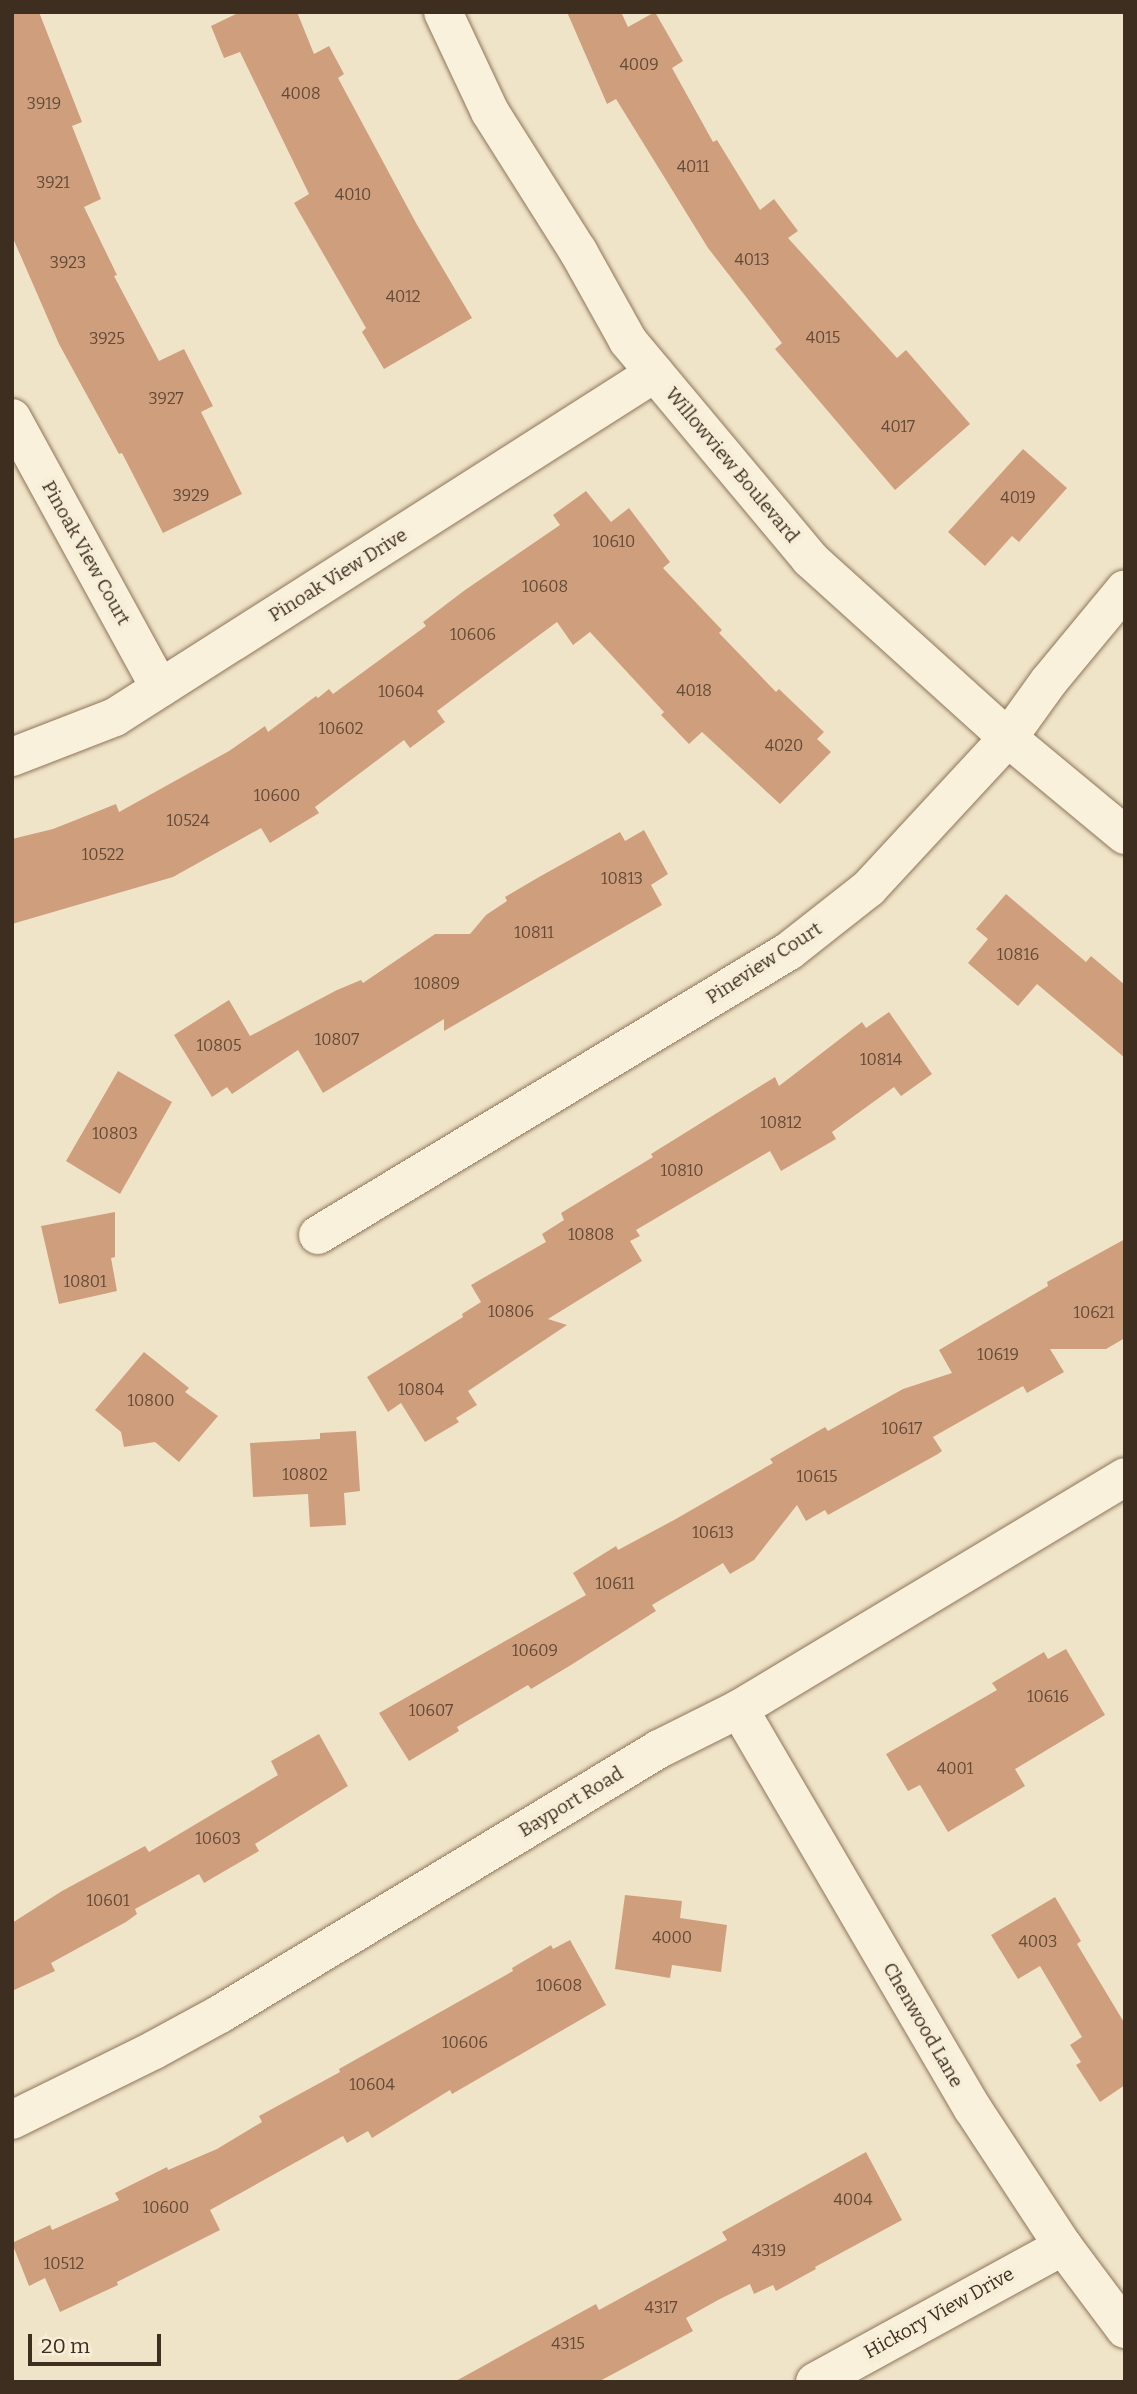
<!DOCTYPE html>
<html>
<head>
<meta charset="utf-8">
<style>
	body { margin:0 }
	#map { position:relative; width:1137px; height:2394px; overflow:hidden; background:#f0e4c8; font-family:Bitter,serif }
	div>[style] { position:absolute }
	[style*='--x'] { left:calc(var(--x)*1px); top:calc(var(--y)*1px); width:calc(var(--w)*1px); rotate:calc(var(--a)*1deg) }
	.building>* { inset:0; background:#cf9f7d }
	.roads { filter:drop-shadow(0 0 2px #8d765c) drop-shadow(0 0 2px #8d765c) }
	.minor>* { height:38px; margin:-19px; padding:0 19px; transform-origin:19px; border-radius:19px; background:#faf1dc }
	span { translate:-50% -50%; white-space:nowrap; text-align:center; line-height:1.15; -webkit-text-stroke:7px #f7eed8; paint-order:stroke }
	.number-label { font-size:16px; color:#624a37 }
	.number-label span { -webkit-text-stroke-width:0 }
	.street-label { font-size:19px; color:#3d2e20 }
	.frame { position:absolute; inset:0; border:14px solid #3d2e20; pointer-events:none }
	.scale { position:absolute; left:28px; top:2334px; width:133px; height:32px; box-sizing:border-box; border:4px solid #3d2e20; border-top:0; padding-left:9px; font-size:21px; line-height:24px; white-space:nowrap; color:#3d2e20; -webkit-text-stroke:5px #f7eed8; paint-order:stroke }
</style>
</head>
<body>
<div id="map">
	<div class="building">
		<i style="clip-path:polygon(12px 12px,39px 12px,82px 122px,72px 126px,101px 199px,84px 207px,117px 275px,114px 276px,159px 361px,184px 349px,213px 406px,201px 412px,242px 494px,163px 533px,122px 453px,119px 454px,59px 344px,12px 236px)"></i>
		<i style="clip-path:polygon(240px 12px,297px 12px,314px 54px,329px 46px,344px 74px,338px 78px,416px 223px,472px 318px,384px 369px,362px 332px,366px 328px,294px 203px,309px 194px,240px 52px,224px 58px,211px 26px)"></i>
		<i style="clip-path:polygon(567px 12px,621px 12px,628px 27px,655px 12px,683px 61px,672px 68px,713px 142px,717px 140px,760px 210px,774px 199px,798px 231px,788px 238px,897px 358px,906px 350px,970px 424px,895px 490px,775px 349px,782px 343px,708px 248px,616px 99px,607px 104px)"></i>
		<i style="clip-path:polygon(1023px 449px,1067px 488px,1019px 542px,1012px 536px,985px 566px,948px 532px)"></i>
		<i style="clip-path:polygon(586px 491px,611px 522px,629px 508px,670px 562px,663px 568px,722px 630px,719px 633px,776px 692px,779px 689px,824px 732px,817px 739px,831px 752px,780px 804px,702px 732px,689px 744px,661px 715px,664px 712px,590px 632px,573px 645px,557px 622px,437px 711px,445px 722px,410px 748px,404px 740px,315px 807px,319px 813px,270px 843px,261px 828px,173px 877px,12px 924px,12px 839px,53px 829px,116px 804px,119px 812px,229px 751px,265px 726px,268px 732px,316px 696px,318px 698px,329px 689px,333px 694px,426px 626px,423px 622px,465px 590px,560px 525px,553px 515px)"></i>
		<i style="clip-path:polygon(644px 830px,668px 874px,651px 885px,662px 905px,444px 1031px,444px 1019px,323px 1093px,298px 1050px,232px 1094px,227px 1087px,212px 1097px,174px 1035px,229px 1000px,250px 1036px,337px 990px,361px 980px,363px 983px,435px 934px,470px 934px,486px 915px,507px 901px,505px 897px,539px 877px,620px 832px,625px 841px)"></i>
		<i style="clip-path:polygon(1006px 894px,1086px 962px,1091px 956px,1125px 985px,1125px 1058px,1037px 984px,1018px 1006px,968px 963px,988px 939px,976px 929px)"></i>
		<i style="clip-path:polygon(889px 1012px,932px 1074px,901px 1096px,894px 1087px,832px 1132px,836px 1139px,781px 1171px,770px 1151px,636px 1230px,640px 1236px,630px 1241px,642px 1261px,548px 1319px,567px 1325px,468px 1391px,477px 1405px,456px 1418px,459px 1422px,425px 1442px,401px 1403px,388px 1412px,367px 1377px,463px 1317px,462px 1314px,481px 1302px,471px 1285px,546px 1242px,542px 1234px,564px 1220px,561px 1213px,653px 1157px,651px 1154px,775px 1077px,779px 1086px,862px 1022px,866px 1028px)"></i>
		<i style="clip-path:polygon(118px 1071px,172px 1102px,120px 1194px,66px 1161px)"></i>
		<i style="clip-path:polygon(115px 1212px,115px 1257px,111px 1258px,117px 1291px,59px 1304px,41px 1226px)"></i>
		<i style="clip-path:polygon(1125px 1239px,1125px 1338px,1106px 1349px,1050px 1349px,1064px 1372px,1027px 1393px,1023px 1386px,933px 1437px,942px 1451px,938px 1454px,828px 1515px,825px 1510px,806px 1521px,797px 1505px,754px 1560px,730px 1574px,723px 1563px,652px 1605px,656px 1611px,571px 1665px,531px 1689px,528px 1685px,457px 1727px,459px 1731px,409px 1761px,379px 1713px,586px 1595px,573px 1573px,616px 1546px,618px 1550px,674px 1520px,773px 1463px,770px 1459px,825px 1427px,828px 1431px,903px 1389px,952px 1373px,939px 1350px,1048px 1286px,1047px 1282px)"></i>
		<i style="clip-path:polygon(144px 1352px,189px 1388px,185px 1392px,218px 1416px,179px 1462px,155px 1442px,124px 1447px,121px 1432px,95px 1410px)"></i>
		<i style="clip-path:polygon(356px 1431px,360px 1491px,344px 1493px,346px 1525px,310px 1527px,308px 1494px,253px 1497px,250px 1443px,320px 1439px,320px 1433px)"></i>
		<i style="clip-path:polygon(1066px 1649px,1105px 1715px,1015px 1769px,1025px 1786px,948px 1832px,920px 1785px,908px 1791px,886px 1754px,997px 1690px,992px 1683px,1044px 1652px,1048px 1659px)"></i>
		<i style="clip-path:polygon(319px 1734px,348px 1786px,255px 1844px,259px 1851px,204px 1883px,199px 1874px,135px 1909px,137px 1914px,126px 1922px,51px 1963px,55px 1971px,12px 1991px,12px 1923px,62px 1891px,145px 1846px,149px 1852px,278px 1775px,271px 1761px)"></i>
		<i style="clip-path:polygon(625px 1895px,682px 1901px,680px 1918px,727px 1925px,721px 1972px,672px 1965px,670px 1978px,615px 1969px)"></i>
		<i style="clip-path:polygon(1055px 1897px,1081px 1941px,1077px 1944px,1125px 2024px,1125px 2085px,1100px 2102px,1076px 2065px,1081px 2062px,1070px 2045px,1082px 2037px,1040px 1966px,1018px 1979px,991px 1935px)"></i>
		<i style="clip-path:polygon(570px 1940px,606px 2005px,452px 2094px,450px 2090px,372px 2138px,368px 2131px,347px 2143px,343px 2136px,210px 2210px,220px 2230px,117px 2282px,118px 2285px,60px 2312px,45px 2278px,29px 2286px,12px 2243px,50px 2225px,52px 2230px,119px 2200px,115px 2193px,167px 2167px,168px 2170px,217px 2149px,262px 2122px,259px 2116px,340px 2072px,339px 2069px,513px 1971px,512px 1968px,551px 1945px,553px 1949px)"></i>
		<i style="clip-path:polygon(866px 2152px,902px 2220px,815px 2267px,816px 2269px,776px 2291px,773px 2285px,754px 2294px,750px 2284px,718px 2300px,686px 2318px,693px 2331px,598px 2382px,454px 2382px,596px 2304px,599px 2310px,727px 2240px,722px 2232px)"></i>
	</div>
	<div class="roads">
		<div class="minor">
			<i style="--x:443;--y:12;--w:110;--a:64.8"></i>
			<i style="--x:490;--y:112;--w:165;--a:57.7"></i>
			<i style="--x:578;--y:251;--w:103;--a:60.9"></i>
			<i style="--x:628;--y:341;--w:284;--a:50.1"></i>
			<i style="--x:810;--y:559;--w:267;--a:42.1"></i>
			<i style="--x:1008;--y:738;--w:152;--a:39.7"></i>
			<i style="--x:12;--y:418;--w:308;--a:61.3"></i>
			<i style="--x:12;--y:757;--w:110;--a:-21.2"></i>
			<i style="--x:115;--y:717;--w:640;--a:-32.5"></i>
			<i style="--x:318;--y:1235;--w:550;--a:-31.09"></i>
			<i style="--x:789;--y:951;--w:102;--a:-38.2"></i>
			<i style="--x:869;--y:888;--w:205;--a:-47.2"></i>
			<i style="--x:1008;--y:738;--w:70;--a:-54.3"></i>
			<i style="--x:1049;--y:681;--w:119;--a:-50.4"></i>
			<i style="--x:739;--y:1709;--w:463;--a:59.7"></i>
			<i style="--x:973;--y:2109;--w:164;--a:56.7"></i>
			<i style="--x:1063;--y:2246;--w:104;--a:53.2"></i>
			<i style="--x:12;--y:2120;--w:158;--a:-26.2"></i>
			<i style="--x:154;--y:2050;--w:75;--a:-28.6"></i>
			<i style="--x:220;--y:2014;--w:513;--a:-31.12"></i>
			<i style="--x:659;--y:1749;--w:89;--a:-26.6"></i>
			<i style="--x:739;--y:1709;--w:450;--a:-31"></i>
			<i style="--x:815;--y:2382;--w:283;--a:-28.7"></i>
		</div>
	</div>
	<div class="number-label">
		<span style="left:639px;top:65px">4009</span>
		<span style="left:301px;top:94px">4008</span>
		<span style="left:44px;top:104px">3919</span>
		<span style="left:693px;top:167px">4011</span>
		<span style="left:53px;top:183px">3921</span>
		<span style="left:353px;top:195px">4010</span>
		<span style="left:752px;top:260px">4013</span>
		<span style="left:68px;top:263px">3923</span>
		<span style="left:403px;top:297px">4012</span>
		<span style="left:823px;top:338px">4015</span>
		<span style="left:107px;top:339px">3925</span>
		<span style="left:166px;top:399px">3927</span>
		<span style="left:898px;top:427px">4017</span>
		<span style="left:191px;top:496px">3929</span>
		<span style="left:1018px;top:498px">4019</span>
		<span style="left:614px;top:542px">10610</span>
		<span style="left:545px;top:587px">10608</span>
		<span style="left:473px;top:635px">10606</span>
		<span style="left:694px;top:691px">4018</span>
		<span style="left:401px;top:692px">10604</span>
		<span style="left:341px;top:729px">10602</span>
		<span style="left:784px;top:746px">4020</span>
		<span style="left:277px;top:796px">10600</span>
		<span style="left:188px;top:821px">10524</span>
		<span style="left:103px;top:855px">10522</span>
		<span style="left:622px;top:879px">10813</span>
		<span style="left:534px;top:933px">10811</span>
		<span style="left:1018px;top:955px">10816</span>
		<span style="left:437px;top:984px">10809</span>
		<span style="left:337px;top:1040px">10807</span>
		<span style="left:219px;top:1046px">10805</span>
		<span style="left:881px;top:1060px">10814</span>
		<span style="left:781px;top:1123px">10812</span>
		<span style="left:115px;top:1134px">10803</span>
		<span style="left:682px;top:1171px">10810</span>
		<span style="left:591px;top:1235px">10808</span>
		<span style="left:85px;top:1282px">10801</span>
		<span style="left:511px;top:1312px">10806</span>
		<span style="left:1094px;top:1313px">10621</span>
		<span style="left:998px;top:1355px">10619</span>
		<span style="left:421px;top:1390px">10804</span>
		<span style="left:151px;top:1401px">10800</span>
		<span style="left:902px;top:1429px">10617</span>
		<span style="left:305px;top:1475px">10802</span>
		<span style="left:817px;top:1477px">10615</span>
		<span style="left:713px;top:1533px">10613</span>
		<span style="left:615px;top:1584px">10611</span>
		<span style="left:535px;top:1651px">10609</span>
		<span style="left:1048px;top:1697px">10616</span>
		<span style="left:431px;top:1711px">10607</span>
		<span style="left:955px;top:1769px">4001</span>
		<span style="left:218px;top:1839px">10603</span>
		<span style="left:108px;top:1901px">10601</span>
		<span style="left:672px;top:1938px">4000</span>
		<span style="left:1038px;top:1942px">4003</span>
		<span style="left:559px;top:1986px">10608</span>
		<span style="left:465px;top:2043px">10606</span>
		<span style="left:372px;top:2085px">10604</span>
		<span style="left:853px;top:2200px">4004</span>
		<span style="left:166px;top:2208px">10600</span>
		<span style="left:769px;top:2251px">4319</span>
		<span style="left:64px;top:2264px">10512</span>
		<span style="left:661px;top:2308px">4317</span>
		<span style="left:568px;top:2344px">4315</span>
	</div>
	<div class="street-label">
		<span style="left:732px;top:465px;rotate:50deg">Willowview Boulevard</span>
		<span style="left:86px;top:553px;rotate:61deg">Pinoak View Court</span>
		<span style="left:338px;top:575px;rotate:-32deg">Pinoak View Drive</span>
		<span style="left:764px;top:963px;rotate:-33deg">Pineview Court</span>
		<span style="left:571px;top:1802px;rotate:-31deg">Bayport Road</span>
		<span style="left:923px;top:2025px;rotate:60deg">Chenwood Lane</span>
		<span style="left:939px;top:2313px;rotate:-29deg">Hickory View Drive</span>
	</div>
	<div class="frame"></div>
	<div class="scale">20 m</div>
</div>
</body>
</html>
